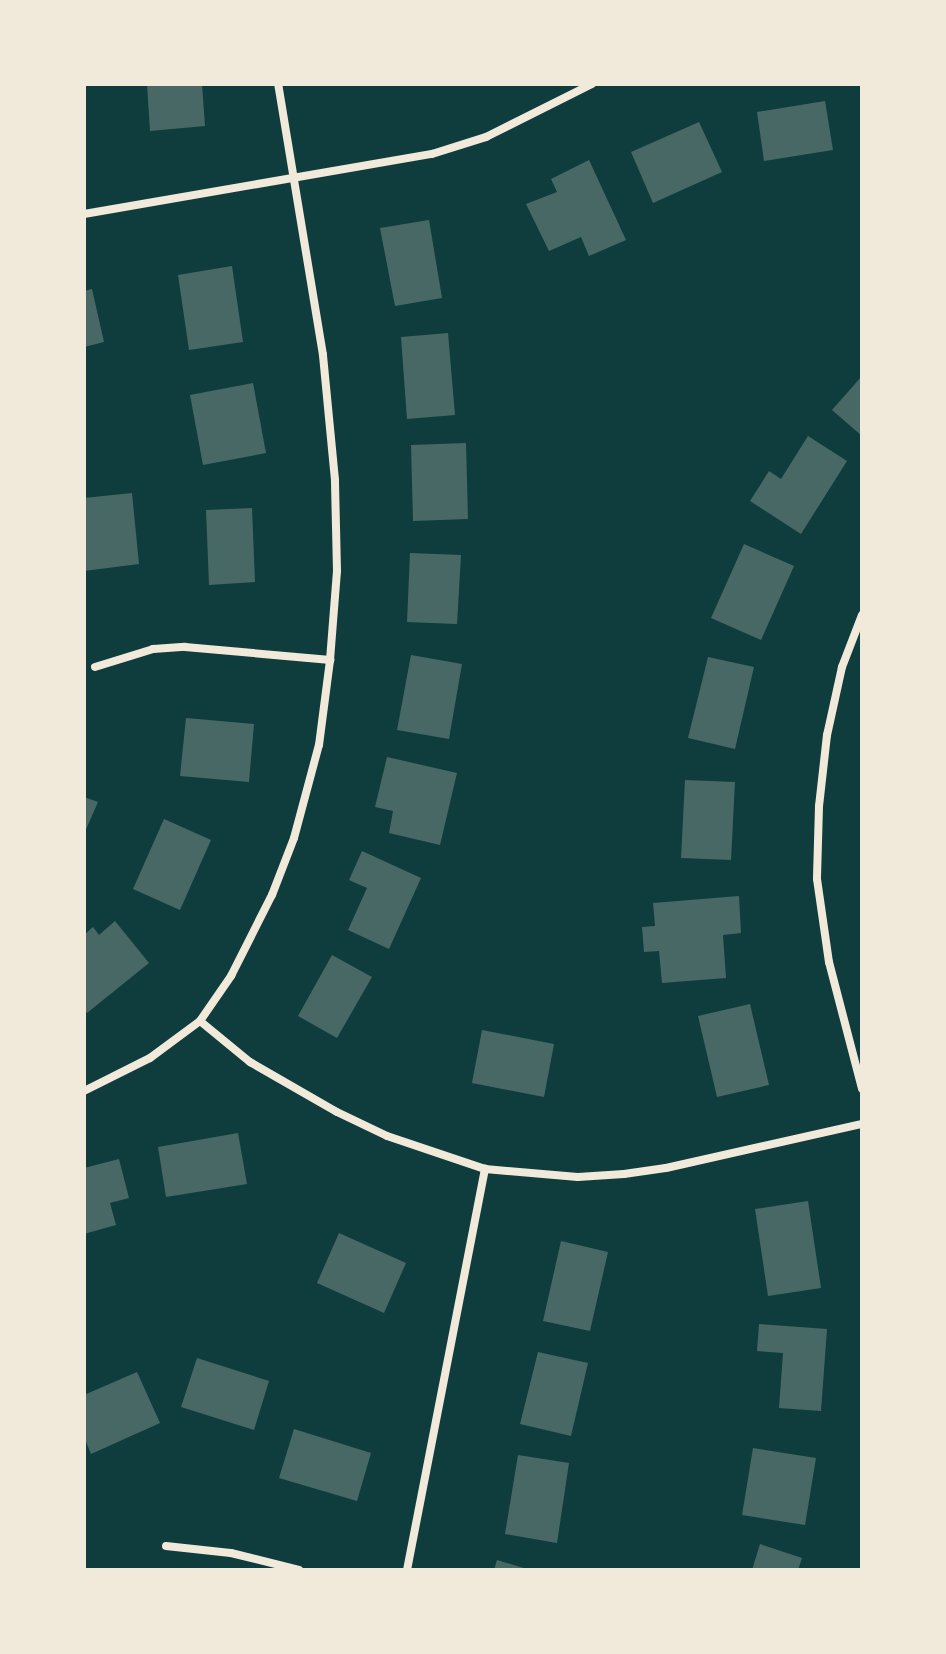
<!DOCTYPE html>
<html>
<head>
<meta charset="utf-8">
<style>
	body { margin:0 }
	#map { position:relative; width:946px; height:1654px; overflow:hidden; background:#0f3d3e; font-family:Overpass,sans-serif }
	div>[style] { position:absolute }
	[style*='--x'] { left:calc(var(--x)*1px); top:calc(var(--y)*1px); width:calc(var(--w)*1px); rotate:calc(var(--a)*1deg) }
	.building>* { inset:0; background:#486865 }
	.minor>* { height:8px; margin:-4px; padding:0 4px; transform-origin:4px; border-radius:4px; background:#f1e9da }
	span { translate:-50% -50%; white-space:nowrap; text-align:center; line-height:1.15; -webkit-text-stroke:8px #f1e9da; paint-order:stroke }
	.frame { position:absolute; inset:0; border:86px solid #f1e9da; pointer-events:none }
</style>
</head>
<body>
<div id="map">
	<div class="building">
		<i style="clip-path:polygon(147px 84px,202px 84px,205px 126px,150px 131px)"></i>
		<i style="clip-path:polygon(825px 101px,833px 150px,764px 161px,757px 112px)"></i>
		<i style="clip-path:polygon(699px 122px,722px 172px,653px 203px,631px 152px)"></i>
		<i style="clip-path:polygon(589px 160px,626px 240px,589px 256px,581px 237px,549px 251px,526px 204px,557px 192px,551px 179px)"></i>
		<i style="clip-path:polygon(429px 220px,442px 298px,395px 306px,380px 228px)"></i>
		<i style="clip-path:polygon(232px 266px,243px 342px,189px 350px,178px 275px)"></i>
		<i style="clip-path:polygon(92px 289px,104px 342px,84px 347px,84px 291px)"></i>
		<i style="clip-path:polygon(448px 333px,455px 415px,407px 419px,401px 337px)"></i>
		<i style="clip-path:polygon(862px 376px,862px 436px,832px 410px)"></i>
		<i style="clip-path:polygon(253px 383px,266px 453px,203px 465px,190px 395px)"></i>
		<i style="clip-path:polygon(808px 436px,847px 461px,801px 534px,750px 501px,769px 471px,781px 479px)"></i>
		<i style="clip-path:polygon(466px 443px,468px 519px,413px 521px,411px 445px)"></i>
		<i style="clip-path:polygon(132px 493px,139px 564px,84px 571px,84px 498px)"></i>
		<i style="clip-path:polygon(252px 508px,255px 582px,209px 585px,206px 510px)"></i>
		<i style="clip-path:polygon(744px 544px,794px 566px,761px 640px,711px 618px)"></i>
		<i style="clip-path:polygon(410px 553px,461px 555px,457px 624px,407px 622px)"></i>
		<i style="clip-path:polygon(411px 655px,462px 664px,449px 739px,397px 730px)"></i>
		<i style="clip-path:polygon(708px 657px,754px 667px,735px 749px,688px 738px)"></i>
		<i style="clip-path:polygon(186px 718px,254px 724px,249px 782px,180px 776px)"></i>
		<i style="clip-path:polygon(387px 757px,457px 773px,440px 845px,389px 833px,393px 811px,375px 807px)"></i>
		<i style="clip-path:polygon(685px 780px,735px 782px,731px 860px,681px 858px)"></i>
		<i style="clip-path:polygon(84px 797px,98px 802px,84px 834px)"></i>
		<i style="clip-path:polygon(164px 819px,211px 840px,180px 910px,133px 889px)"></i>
		<i style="clip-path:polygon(362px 851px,421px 878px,389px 949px,348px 930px,367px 888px,349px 880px)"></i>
		<i style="clip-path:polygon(739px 896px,741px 933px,723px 935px,726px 978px,662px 983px,659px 951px,644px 952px,642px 927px,655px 926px,653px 903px)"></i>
		<i style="clip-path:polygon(115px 921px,149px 963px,87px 1013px,84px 1009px,84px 935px,93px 927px,99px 935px)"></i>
		<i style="clip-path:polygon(332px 955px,372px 977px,337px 1038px,298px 1016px)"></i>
		<i style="clip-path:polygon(750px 1004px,769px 1085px,717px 1097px,698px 1016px)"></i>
		<i style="clip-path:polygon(482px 1030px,554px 1044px,544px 1097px,472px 1083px)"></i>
		<i style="clip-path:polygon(238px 1133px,247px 1184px,166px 1197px,158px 1147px)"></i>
		<i style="clip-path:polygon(119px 1159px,129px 1198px,110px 1203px,116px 1225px,84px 1234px,84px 1168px)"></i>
		<i style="clip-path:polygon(808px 1201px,821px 1288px,768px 1296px,755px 1209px)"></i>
		<i style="clip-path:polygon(339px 1233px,406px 1263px,384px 1313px,317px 1283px)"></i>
		<i style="clip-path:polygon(561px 1241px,608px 1252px,590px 1331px,543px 1321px)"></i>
		<i style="clip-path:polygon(759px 1324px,827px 1329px,821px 1411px,779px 1408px,783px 1353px,757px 1351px)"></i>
		<i style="clip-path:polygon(538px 1352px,588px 1363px,571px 1436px,520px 1424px)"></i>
		<i style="clip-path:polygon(197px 1358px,269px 1381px,254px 1430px,181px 1407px)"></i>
		<i style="clip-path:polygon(137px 1372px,160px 1423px,91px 1454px,84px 1437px,84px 1395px)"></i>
		<i style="clip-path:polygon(294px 1429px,371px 1453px,357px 1501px,279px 1478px)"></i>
		<i style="clip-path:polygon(753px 1448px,816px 1458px,805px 1525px,742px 1515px)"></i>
		<i style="clip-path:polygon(518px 1455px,569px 1463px,557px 1543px,505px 1534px)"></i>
		<i style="clip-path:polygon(760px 1544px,802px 1558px,798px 1570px,752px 1570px)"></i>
		<i style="clip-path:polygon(497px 1560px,527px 1569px,527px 1570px,494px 1570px)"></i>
	</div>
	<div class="minor">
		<i style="--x:84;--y:214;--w:353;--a:-9.8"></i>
		<i style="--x:432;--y:154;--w:57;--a:-17.5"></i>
		<i style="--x:486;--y:137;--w:119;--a:-26.6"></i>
		<i style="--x:862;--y:615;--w:56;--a:111"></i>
		<i style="--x:842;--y:667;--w:70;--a:102.4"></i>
		<i style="--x:827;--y:735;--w:71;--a:96.4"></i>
		<i style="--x:819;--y:806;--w:73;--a:91.6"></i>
		<i style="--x:817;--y:879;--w:84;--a:81.8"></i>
		<i style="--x:829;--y:962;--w:131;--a:75.4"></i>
		<i style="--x:95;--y:667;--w:61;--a:-17.2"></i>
		<i style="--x:153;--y:649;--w:32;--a:-4"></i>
		<i style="--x:185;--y:647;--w:146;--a:5.1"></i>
		<i style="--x:200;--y:1021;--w:65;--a:39.4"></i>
		<i style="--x:250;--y:1062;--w:100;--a:29.9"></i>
		<i style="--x:337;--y:1112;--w:55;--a:25.6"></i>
		<i style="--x:387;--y:1136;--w:103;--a:18.6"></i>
		<i style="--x:485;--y:1169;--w:93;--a:4.9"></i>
		<i style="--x:578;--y:1177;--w:46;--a:-3.7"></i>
		<i style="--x:624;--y:1174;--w:42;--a:-8.1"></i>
		<i style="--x:666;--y:1168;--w:201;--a:-12.7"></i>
		<i style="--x:84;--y:1091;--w:74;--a:-26.6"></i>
		<i style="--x:150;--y:1058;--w:62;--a:-36.5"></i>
		<i style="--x:200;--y:1021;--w:55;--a:-55.4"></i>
		<i style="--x:231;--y:976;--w:91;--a:-63.2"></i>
		<i style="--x:272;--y:895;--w:61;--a:-68.9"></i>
		<i style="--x:294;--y:838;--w:96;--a:-75"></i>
		<i style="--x:319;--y:745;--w:86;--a:-82.6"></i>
		<i style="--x:330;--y:660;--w:89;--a:-85.5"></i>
		<i style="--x:337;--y:571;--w:91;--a:-91.3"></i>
		<i style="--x:335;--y:480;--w:126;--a:-95.5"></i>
		<i style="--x:323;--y:355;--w:275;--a:-99.4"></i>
		<i style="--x:166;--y:1546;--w:65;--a:6.1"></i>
		<i style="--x:231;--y:1553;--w:70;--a:14"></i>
		<i style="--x:407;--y:1570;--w:409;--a:-79"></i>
	</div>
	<div class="frame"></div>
</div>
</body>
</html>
